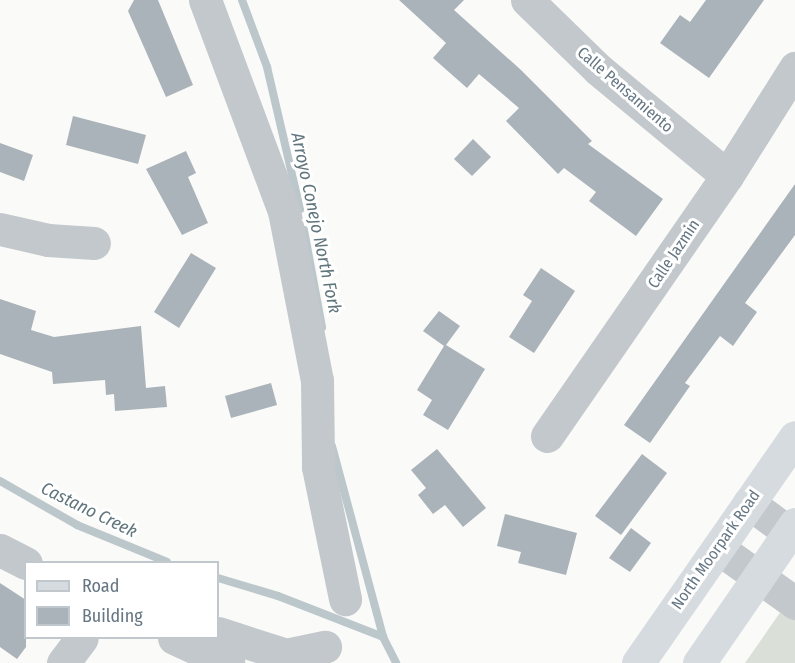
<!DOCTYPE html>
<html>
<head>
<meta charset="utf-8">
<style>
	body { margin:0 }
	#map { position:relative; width:795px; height:663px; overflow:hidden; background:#fafaf8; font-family:"Fira Sans Condensed",sans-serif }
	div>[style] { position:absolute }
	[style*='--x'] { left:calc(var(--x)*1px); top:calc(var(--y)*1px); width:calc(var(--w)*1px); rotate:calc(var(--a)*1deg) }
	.green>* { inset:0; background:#dadfd7 }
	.stream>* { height:8px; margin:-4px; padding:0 4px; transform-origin:4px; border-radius:4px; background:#bbc7cb }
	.building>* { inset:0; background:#aab3b9 }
	.minor>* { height:33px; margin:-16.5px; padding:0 16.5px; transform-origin:16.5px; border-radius:16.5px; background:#c3c8cc }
	.major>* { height:33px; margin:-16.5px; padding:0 16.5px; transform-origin:16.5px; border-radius:16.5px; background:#d6dbdf }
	span { translate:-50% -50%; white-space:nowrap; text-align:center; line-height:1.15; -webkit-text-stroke:6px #fff; paint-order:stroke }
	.street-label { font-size:16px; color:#657683 }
	.water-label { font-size:18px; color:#60757c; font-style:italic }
	.legend { position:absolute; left:24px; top:561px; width:195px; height:78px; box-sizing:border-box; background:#fff; border:2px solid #c1c8cd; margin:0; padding:8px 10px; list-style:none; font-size:18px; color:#657683 }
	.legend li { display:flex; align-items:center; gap:12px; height:30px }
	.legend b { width:30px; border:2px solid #c1c8cd }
</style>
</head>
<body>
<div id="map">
	<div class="green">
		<i style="clip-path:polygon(795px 591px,795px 663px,745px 663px)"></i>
	</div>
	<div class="stream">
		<i style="--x:242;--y:0;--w:72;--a:69.5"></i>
		<i style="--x:267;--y:67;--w:146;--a:76.9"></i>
		<i style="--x:304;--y:230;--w:99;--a:79.5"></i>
		<i style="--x:332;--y:446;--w:198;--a:75"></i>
		<i style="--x:383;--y:637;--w:29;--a:63"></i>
		<i style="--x:0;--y:481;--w:89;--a:29.7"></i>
		<i style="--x:77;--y:525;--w:97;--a:22.3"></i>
		<i style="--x:218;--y:578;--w:63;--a:16.7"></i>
		<i style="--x:278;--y:596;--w:113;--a:21.3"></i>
	</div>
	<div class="building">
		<i style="clip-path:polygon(134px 0,158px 0,193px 85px,166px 97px,128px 11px)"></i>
		<i style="clip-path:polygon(399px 0,464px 0,454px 10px,521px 70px,592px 141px,588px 144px,663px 199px,636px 236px,589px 201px,596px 192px,564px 168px,558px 174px,506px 121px,519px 108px,479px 74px,467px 88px,433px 58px,446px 43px)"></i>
		<i style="clip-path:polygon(706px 0,764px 0,709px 78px,660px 43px,680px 15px,690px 22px)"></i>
		<i style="clip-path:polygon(73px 116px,146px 135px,138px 164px,66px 145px)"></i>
		<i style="clip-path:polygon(473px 139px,491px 157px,472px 176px,454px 159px)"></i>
		<i style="clip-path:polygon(0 143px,33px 155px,24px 181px,0 172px)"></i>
		<i style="clip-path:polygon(186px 151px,196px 173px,188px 177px,208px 223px,182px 235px,146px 169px)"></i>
		<i style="clip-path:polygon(795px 184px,795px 235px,745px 303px,757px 312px,733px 346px,720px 336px,685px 383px,690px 386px,650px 443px,624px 425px)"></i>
		<i style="clip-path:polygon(191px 253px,216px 268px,179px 328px,154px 312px)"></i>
		<i style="clip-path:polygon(541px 268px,575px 291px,534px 353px,509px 337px,532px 301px,523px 295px)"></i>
		<i style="clip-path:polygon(0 299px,36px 311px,31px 330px,54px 337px,141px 326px,146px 388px,165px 386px,167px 407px,115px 411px,114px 394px,106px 395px,105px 380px,53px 384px,52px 372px,0 354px)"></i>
		<i style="clip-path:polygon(439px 311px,460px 326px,446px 345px,485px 369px,448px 430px,423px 415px,432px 400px,417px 390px,444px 346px,423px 331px)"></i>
		<i style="clip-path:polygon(271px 383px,277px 405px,231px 418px,225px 396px)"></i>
		<i style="clip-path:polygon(437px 449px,486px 508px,463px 527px,445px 505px,433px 514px,418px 495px,426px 488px,411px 470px)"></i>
		<i style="clip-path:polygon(642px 454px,667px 473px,621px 535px,595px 516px)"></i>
		<i style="clip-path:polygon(505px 514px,577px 533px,566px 575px,518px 563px,521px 552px,497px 546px)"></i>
		<i style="clip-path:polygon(631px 528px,651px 543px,630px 572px,609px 558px)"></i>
		<i style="clip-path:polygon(0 583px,26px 600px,26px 647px,17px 659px,0 647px)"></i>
	</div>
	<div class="minor">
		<i style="--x:205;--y:0;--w:225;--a:69.5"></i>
		<i style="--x:284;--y:211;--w:172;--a:79"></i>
		<i style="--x:317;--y:380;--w:87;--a:89.3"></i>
		<i style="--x:318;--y:467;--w:135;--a:78.4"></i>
		<i style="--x:527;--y:0;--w:100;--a:44.2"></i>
		<i style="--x:599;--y:70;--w:166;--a:39.6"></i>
		<i style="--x:0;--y:229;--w:49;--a:12.9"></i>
		<i style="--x:48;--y:240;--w:46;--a:3.7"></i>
		<i style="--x:547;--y:436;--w:316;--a:-55.3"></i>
		<i style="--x:727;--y:176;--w:128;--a:-57.8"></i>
		<i style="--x:749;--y:503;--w:57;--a:36.5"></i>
		<i style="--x:718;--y:548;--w:95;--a:35.5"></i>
		<i style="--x:0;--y:550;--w:29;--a:27"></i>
		<i style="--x:218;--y:633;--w:71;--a:17.9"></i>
		<i style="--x:286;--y:655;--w:40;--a:-12"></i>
		<i style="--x:174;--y:638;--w:60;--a:24.8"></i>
		<i style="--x:63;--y:663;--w:31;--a:-53"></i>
	</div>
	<div class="major">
		<i style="--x:638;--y:663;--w:275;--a:-55.2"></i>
		<i style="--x:699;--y:663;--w:169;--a:-55.4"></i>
	</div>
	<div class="street-label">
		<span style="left:625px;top:90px;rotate:41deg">Calle Pensamiento</span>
		<span style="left:674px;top:254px;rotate:-56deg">Calle Jazmin</span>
		<span style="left:716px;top:550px;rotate:-55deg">North Moorpark Road</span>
	</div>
	<div class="water-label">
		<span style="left:316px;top:223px;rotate:78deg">Arroyo Conejo North Fork</span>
		<span style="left:89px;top:510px;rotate:26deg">Castano Creek</span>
	</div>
	<ul class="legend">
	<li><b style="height:8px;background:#d6dbdf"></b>Road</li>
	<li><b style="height:16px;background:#aab3b9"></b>Building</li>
	</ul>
</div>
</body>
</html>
